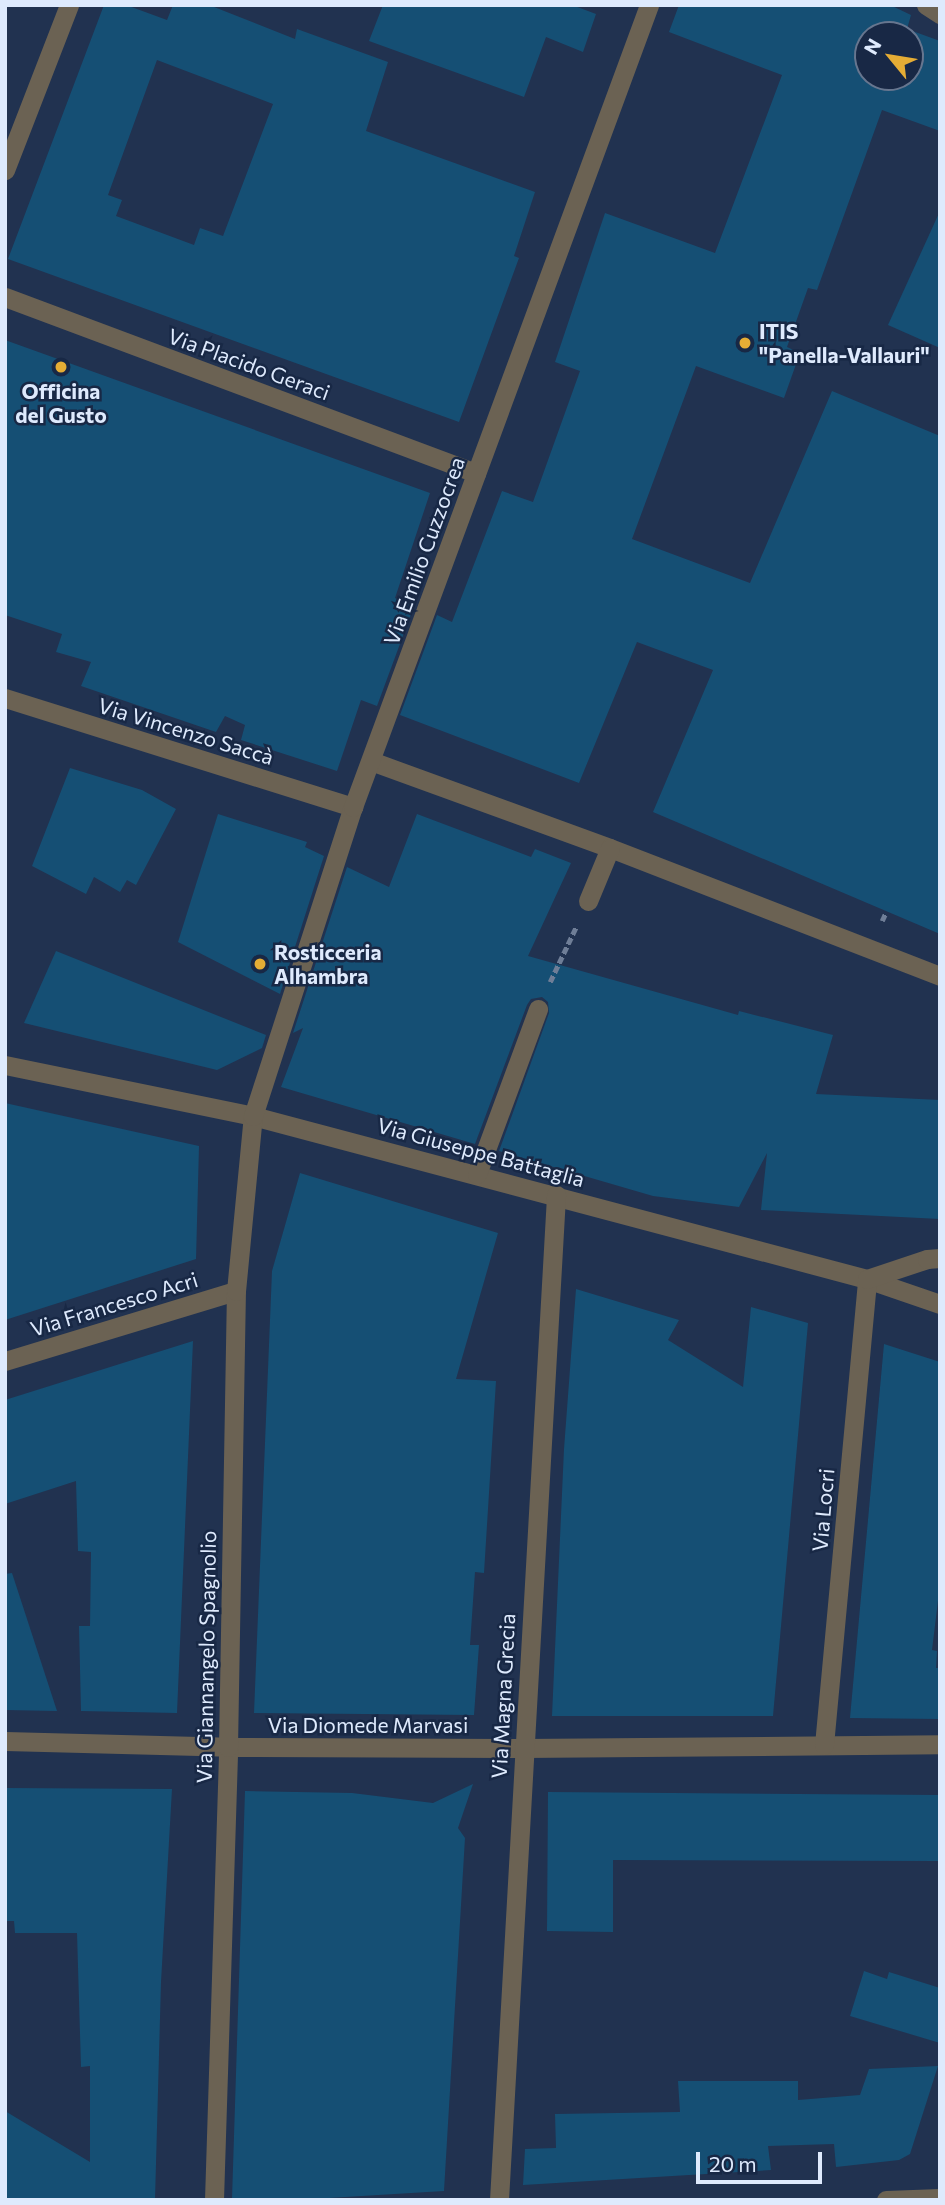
<!DOCTYPE html>
<html>
<head>
<meta charset="utf-8">
<style>
	body { margin:0 }
	#map { position:relative; width:945px; height:2205px; overflow:hidden; background:#213250; font-family:Commissioner,sans-serif }
	div>[style] { position:absolute }
	[style*='--x'] { left:calc(var(--x)*1px); top:calc(var(--y)*1px); width:calc(var(--w)*1px); rotate:calc(var(--a)*1deg) }
	.building>* { inset:0; background:#154f74 }
	.path>* { height:4.5px; margin-top:-2.25px; transform-origin:0; background:repeating-linear-gradient(90deg,#6f7e97 0 7px,transparent 0 10.5px) }
	.service>* { height:19px; margin:-9.5px; padding:0 9.5px; transform-origin:9.5px; border-radius:9.5px; background:#6b6253 }
	.pedestrian>* { height:19px; margin:-9.5px; padding:0 9.5px; transform-origin:9.5px; border-radius:9.5px; background:#6b6253 }
	.minor>* { height:19px; margin:-9.5px; padding:0 9.5px; transform-origin:9.5px; border-radius:9.5px; background:#6b6253 }
	.dots>* { width:19px; height:19px; translate:-50% -50%; box-sizing:border-box; border:4px solid #182845; border-radius:50% }
	span { translate:-50% -50%; white-space:nowrap; text-align:center; line-height:1.15; -webkit-text-stroke:5px #182845; paint-order:stroke }
	.poi-label { font-size:21px; color:#deeafd; font-weight:700 }
	.left { translate:0 -50%; text-align:left }
	.street-label { font-size:21px; color:#deeafd }
	.frame { position:absolute; inset:0; border:7px solid #deeafd; pointer-events:none }
	.north { position:absolute; left:854px; top:21px; width:70px; height:70px; box-sizing:border-box; background:#182845; border:2px solid #67768f; border-radius:50%; rotate:300deg; font-size:19px; font-weight:700; line-height:28px; text-align:center; color:#deeafd }
	.north::after { content:''; display:block; margin:auto; width:24px; height:32px; background:#e5ad35; clip-path:polygon(50% 0,100% 100%,50% 72%,0 100%) }
	.scale { position:absolute; left:696px; top:2152px; width:126px; height:32px; box-sizing:border-box; border:4px solid #deeafd; border-top:0; padding-left:9px; font-size:21px; line-height:24px; white-space:nowrap; color:#deeafd; -webkit-text-stroke:5px #182845; paint-order:stroke }
</style>
</head>
<body>
<div id="map">
	<div class="building">
		<i style="clip-path:polygon(evenodd,104px 5px,126px 5px,167px 20px,173px 5px,209px 5px,295px 39px,297px 29px,388px 62px,366px 131px,535px 192px,514px 256px,519px 258px,459px 422px,8px 259px,104px 5px,157px 60px,273px 104px,223px 236px,200px 228px,194px 245px,116px 216px,122px 200px,108px 195px,157px 60px)"></i>
		<i style="clip-path:polygon(383px 5px,572px 5px,596px 14px,583px 52px,546px 37px,524px 97px,369px 41px)"></i>
		<i style="clip-path:polygon(evenodd,679px 5px,890px 5px,911px 15px,907px 29px,940px 41px,940px 131px,882px 110px,817px 290px,808px 288px,787px 347px,800px 353px,784px 398px,696px 366px,632px 539px,750px 583px,832px 391px,940px 436px,940px 934px,653px 812px,713px 670px,637px 642px,579px 783px,400px 715px,437px 615px,452px 622px,502px 491px,533px 502px,580px 371px,555px 362px,605px 213px,715px 253px,782px 75px,669px 32px,679px 5px,868px 35px,910px 35px,910px 77px,868px 77px,868px 35px)"></i>
		<i style="clip-path:polygon(940px 211px,940px 348px,888px 325px)"></i>
		<i style="clip-path:polygon(5px 340px,430px 493px,395px 598px,414px 606px,377px 706px,361px 700px,337px 771px,241px 740px,245px 725px,225px 716px,216px 732px,81px 686px,91px 662px,56px 652px,62px 634px,5px 615px)"></i>
		<i style="clip-path:polygon(70px 768px,142px 790px,176px 809px,136px 885px,127px 880px,120px 892px,94px 877px,86px 894px,32px 866px)"></i>
		<i style="clip-path:polygon(218px 814px,307px 842px,305px 847px,324px 856px,280px 994px,178px 942px)"></i>
		<i style="clip-path:polygon(417px 814px,531px 857px,535px 849px,571px 863px,528px 956px,738px 1015px,739px 1011px,833px 1035px,816px 1094px,940px 1100px,940px 1219px,761px 1210px,767px 1153px,739px 1207px,653px 1196px,499px 1151px,549px 1013px,548px 1002px,542px 997px,531px 999px,527px 1005px,475px 1144px,281px 1087px,303px 1028px,293px 1033px,347px 867px,389px 887px)"></i>
		<i style="clip-path:polygon(56px 951px,266px 1035px,262px 1048px,217px 1070px,24px 1023px)"></i>
		<i style="clip-path:polygon(5px 1103px,199px 1146px,196px 1259px,5px 1320px)"></i>
		<i style="clip-path:polygon(300px 1173px,498px 1233px,456px 1379px,496px 1381px,484px 1573px,475px 1572px,470px 1645px,479px 1645px,474px 1715px,254px 1713px,272px 1271px)"></i>
		<i style="clip-path:polygon(576px 1289px,679px 1320px,668px 1340px,743px 1387px,751px 1307px,808px 1323px,773px 1716px,552px 1716px,564px 1449px)"></i>
		<i style="clip-path:polygon(193px 1341px,177px 1713px,81px 1711px,79px 1626px,90px 1626px,91px 1552px,78px 1551px,76px 1481px,5px 1504px,5px 1400px)"></i>
		<i style="clip-path:polygon(884px 1344px,940px 1362px,940px 1584px,932px 1650px,937px 1651px,936px 1668px,940px 1668px,940px 1719px,850px 1718px)"></i>
		<i style="clip-path:polygon(12px 1573px,57px 1711px,5px 1710px,5px 1574px)"></i>
		<i style="clip-path:polygon(473px 1784px,458px 1828px,465px 1838px,444px 2191px,329px 2198px,232px 2199px,245px 1791px,352px 1793px,433px 1803px)"></i>
		<i style="clip-path:polygon(5px 1788px,172px 1789px,161px 1982px,155px 2200px,5px 2200px,5px 2111px,90px 2162px,90px 2066px,81px 2067px,77px 1933px,15px 1933px,14px 1921px,5px 1921px)"></i>
		<i style="clip-path:polygon(548px 1792px,940px 1795px,940px 1861px,613px 1860px,613px 1932px,547px 1931px)"></i>
		<i style="clip-path:polygon(864px 1971px,887px 1979px,889px 1972px,940px 1988px,940px 2043px,850px 2016px)"></i>
		<i style="clip-path:polygon(938px 2066px,910px 2154px,899px 2160px,836px 2167px,834px 2144px,768px 2146px,771px 2170px,523px 2185px,525px 2149px,556px 2148px,555px 2114px,680px 2112px,678px 2081px,798px 2081px,798px 2100px,860px 2095px,869px 2069px)"></i>
	</div>
	<div class="path">
		<i style="--x:882;--y:921;--w:10;--a:-66"></i>
		<i style="--x:550;--y:982;--w:61;--a:-64.7"></i>
	</div>
	<div class="service">
		<i style="--x:926;--y:5;--w:17;--a:33"></i>
		<i style="--x:371;--y:761;--w:254;--a:20"></i>
		<i style="--x:610;--y:848;--w:354;--a:21.2"></i>
	</div>
	<div class="pedestrian">
		<i style="--x:588;--y:901;--w:57;--a:-67.5"></i>
	</div>
	<div class="minor">
		<i style="--x:5;--y:170;--w:177;--a:-68.8"></i>
		<i style="--x:5;--y:297;--w:503;--a:20.49"></i>
		<i style="--x:5;--y:698;--w:365;--a:17.4"></i>
		<i style="--x:5;--y:1065;--w:253;--a:11.6"></i>
		<i style="--x:253;--y:1116;--w:635;--a:14.87"></i>
		<i style="--x:867;--y:1279;--w:77;--a:18.9"></i>
		<i style="--x:477;--y:1174;--w:176;--a:-69.7"></i>
		<i style="--x:5;--y:1361;--w:241;--a:-16.9"></i>
		<i style="--x:5;--y:1741;--w:223;--a:1.5"></i>
		<i style="--x:228;--y:1747;--w:295;--a:0.2"></i>
		<i style="--x:523;--y:1748;--w:417;--a:-0.5"></i>
		<i style="--x:824;--y:1745;--w:468;--a:-84.7"></i>
		<i style="--x:867;--y:1279;--w:63;--a:-18.4"></i>
		<i style="--x:927;--y:1259;--w:13;--a:-4"></i>
		<i style="--x:214;--y:2200;--w:453;--a:-88.2"></i>
		<i style="--x:228;--y:1747;--w:456;--a:-89"></i>
		<i style="--x:236;--y:1291;--w:176;--a:-84.5"></i>
		<i style="--x:253;--y:1116;--w:325;--a:-72.1"></i>
		<i style="--x:353;--y:807;--w:855;--a:-69.74"></i>
		<i style="--x:499;--y:2200;--w:1007;--a:-86.75"></i>
		<i style="--x:886;--y:2200;--w:54;--a:-2.1"></i>
	</div>
	<div class="dots">
		<i style="left:745px;top:343px;background:#e5ad35"></i>
		<i style="left:61px;top:367px;background:#e5ad35"></i>
		<i style="left:260px;top:964px;background:#e5ad35"></i>
	</div>
	<div class="poi-label">
		<span class="left" style="left:759px;top:343px">ITIS<br>"Panella-Vallauri"</span>
		<span style="left:61px;top:403px">Officina<br>del Gusto</span>
		<span class="left" style="left:274px;top:964px">Rosticceria<br>Alhambra</span>
	</div>
	<div class="street-label">
		<span style="left:249px;top:364px;rotate:20deg">Via Placido Geraci</span>
		<span style="left:424px;top:551px;rotate:-70deg">Via Emilio Cuzzocrea</span>
		<span style="left:186px;top:731px;rotate:17deg">Via Vincenzo Saccà</span>
		<span style="left:481px;top:1152px;rotate:15deg">Via Giuseppe Battaglia</span>
		<span style="left:114px;top:1304px;rotate:-17deg">Via Francesco Acri</span>
		<span style="left:823px;top:1510px;rotate:-85deg">Via Locri</span>
		<span style="left:206px;top:1657px;rotate:-89deg">Via Giannangelo Spagnolio</span>
		<span style="left:503px;top:1696px;rotate:-87deg">Via Magna Grecia</span>
		<span style="left:368px;top:1725px">Via Diomede Marvasi</span>
	</div>
	<div class="frame"></div>
	<div class="north">N</div>
	<div class="scale">20 m</div>
</div>
</body>
</html>
